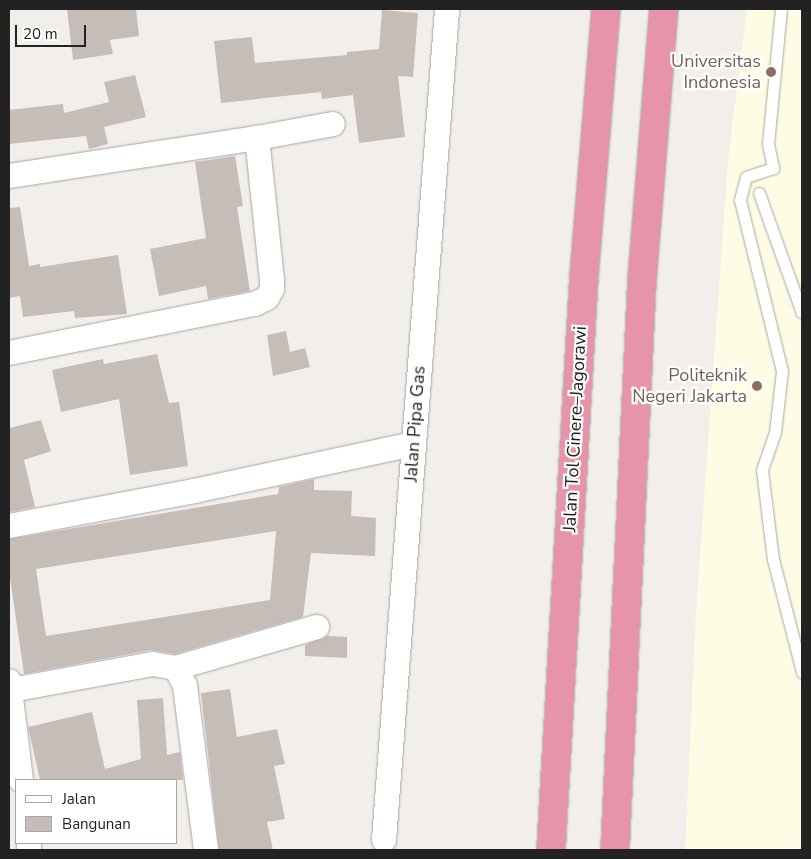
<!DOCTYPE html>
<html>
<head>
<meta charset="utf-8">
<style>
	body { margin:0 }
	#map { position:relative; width:811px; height:859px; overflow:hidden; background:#f2eee9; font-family:"Nunito Sans",sans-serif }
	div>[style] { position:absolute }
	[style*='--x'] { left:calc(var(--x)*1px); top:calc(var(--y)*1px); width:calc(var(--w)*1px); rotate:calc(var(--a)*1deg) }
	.education>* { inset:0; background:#fffce5 }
	.building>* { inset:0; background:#c7bdb8 }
	.roads { filter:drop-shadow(0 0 1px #a6a6a6) drop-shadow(0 0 1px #a6a6a6) }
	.lane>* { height:11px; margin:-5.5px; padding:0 5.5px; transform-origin:5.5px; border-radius:5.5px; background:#fff }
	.street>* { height:24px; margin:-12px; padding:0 12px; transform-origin:12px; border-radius:12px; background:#fff }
	.highway>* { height:28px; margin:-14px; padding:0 14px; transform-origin:14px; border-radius:14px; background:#e793aa }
	.dots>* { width:14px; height:14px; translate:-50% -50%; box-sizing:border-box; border:2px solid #fff; border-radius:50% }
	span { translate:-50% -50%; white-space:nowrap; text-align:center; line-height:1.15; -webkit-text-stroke:4.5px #fff; paint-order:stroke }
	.education-label { font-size:18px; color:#785e54 }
	.right { translate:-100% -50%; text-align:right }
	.street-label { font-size:18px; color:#222 }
	.frame { position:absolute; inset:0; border:10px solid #222; pointer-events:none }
	.legend { position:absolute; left:15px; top:779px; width:162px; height:65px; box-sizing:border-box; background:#fff; border:1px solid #a7a7a7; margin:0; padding:6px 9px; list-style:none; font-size:15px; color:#222 }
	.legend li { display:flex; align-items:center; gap:10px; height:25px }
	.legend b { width:25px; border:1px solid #a7a7a7 }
	.scale { position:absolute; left:15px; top:25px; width:71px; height:22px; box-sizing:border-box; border:2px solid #222; border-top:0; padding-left:6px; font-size:15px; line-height:18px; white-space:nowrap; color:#222; -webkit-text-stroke:4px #fff; paint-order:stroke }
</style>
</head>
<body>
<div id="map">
	<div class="education">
		<i style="clip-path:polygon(747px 9px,802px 9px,802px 850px,685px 850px,696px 612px,728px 160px)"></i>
	</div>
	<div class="building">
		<i style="clip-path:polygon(67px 9px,136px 9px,139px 36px,110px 40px,113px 54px,73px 60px)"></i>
		<i style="clip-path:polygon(382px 10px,418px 13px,413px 77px,398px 76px,405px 137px,359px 143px,353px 95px,322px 99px,321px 92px,221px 103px,214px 41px,252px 37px,255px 63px,347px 55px,347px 52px,379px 49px)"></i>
		<i style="clip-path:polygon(135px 75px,146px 117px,104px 127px,108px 144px,89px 149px,86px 136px,9px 144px,9px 110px,63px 104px,64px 113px,109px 102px,104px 82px)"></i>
		<i style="clip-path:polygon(235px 156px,243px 206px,237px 207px,250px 291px,208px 299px,206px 286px,159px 296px,150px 249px,206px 238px,195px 162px)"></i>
		<i style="clip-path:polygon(20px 207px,29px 266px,40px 264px,40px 267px,118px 255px,127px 314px,75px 318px,74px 311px,23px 317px,20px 296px,9px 298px,9px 208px)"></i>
		<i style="clip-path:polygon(286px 331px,290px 352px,305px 348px,310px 367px,273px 376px,267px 335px)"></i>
		<i style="clip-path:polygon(157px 354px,169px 403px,179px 402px,188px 466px,130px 475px,119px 399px,61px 412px,52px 370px,103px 359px,104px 364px)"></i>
		<i style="clip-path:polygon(41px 420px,51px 451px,24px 460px,35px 507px,10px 512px,9px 428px)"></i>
		<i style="clip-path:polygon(evenodd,314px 479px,314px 490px,352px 491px,351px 516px,376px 518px,375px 556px,311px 553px,303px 617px,175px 654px,151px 650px,24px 674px,9px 571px,9px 539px,278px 494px,279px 487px,314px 479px,276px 531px,270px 600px,46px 636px,36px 569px,276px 531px)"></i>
		<i style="clip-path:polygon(327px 636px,347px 637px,347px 658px,305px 656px,305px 645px)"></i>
		<i style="clip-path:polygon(230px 689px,237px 737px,277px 729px,285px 764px,274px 766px,285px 819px,267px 822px,273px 850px,219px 850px,201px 693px)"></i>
		<i style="clip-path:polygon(163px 698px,167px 755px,180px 752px,183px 780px,40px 780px,28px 727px,92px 712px,105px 769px,141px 759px,137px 700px)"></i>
	</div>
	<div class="roads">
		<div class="lane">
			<i style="--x:781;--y:9;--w:136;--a:95.5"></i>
			<i style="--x:768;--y:144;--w:25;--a:78"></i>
			<i style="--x:773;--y:168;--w:28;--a:162"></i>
			<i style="--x:746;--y:177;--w:24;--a:105"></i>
			<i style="--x:740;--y:200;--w:176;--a:76.2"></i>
			<i style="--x:782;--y:371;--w:61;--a:96.5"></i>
			<i style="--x:775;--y:432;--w:40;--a:108.9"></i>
			<i style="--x:762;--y:470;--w:90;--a:83"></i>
			<i style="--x:773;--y:559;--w:117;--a:75.6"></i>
			<i style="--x:759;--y:193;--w:127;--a:70.3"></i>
		</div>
		<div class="street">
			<i style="--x:9;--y:176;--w:251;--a:-8.7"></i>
			<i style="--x:9;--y:353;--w:251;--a:-11.3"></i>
			<i style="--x:255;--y:304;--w:13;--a:-27"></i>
			<i style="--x:267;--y:298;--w:10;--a:-61"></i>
			<i style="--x:272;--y:289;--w:9;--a:-90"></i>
			<i style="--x:272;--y:280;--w:143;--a:-96"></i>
			<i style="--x:257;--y:138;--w:77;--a:-10.4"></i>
			<i style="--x:9;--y:526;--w:188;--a:-10.7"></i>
			<i style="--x:194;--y:491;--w:224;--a:-12.1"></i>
			<i style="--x:176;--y:668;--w:147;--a:-16.2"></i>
			<i style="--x:9;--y:681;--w:100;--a:83.1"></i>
			<i style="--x:11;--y:690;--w:144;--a:-10.4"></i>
			<i style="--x:153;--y:664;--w:23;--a:10"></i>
			<i style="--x:176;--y:668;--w:20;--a:63"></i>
			<i style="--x:185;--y:686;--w:165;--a:82.7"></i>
			<i style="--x:384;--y:840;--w:833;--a:-85.66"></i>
			<i style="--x:29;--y:843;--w:7;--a:90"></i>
		</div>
		<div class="highway">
			<i style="--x:551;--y:850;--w:575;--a:-86.71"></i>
			<i style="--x:584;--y:276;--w:268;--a:-85.3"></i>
			<i style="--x:615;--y:850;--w:571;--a:-87.29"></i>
			<i style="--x:642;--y:280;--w:272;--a:-85.4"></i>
		</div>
	</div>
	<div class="dots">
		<i style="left:771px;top:72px;background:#8d6e63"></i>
		<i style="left:757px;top:386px;background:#8d6e63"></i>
	</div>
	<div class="education-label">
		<span class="right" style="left:761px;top:72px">Universitas<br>Indonesia</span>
		<span class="right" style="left:747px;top:386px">Politeknik<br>Negeri Jakarta</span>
	</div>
	<div class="street-label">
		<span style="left:415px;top:424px;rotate:-86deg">Jalan Pipa Gas</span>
		<span style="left:575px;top:429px;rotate:-87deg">Jalan Tol Cinere–Jagorawi</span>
	</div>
	<div class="frame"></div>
	<ul class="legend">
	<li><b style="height:6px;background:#fff"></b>Jalan</li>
	<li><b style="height:14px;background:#c7bdb8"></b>Bangunan</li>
	</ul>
	<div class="scale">20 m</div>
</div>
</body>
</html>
